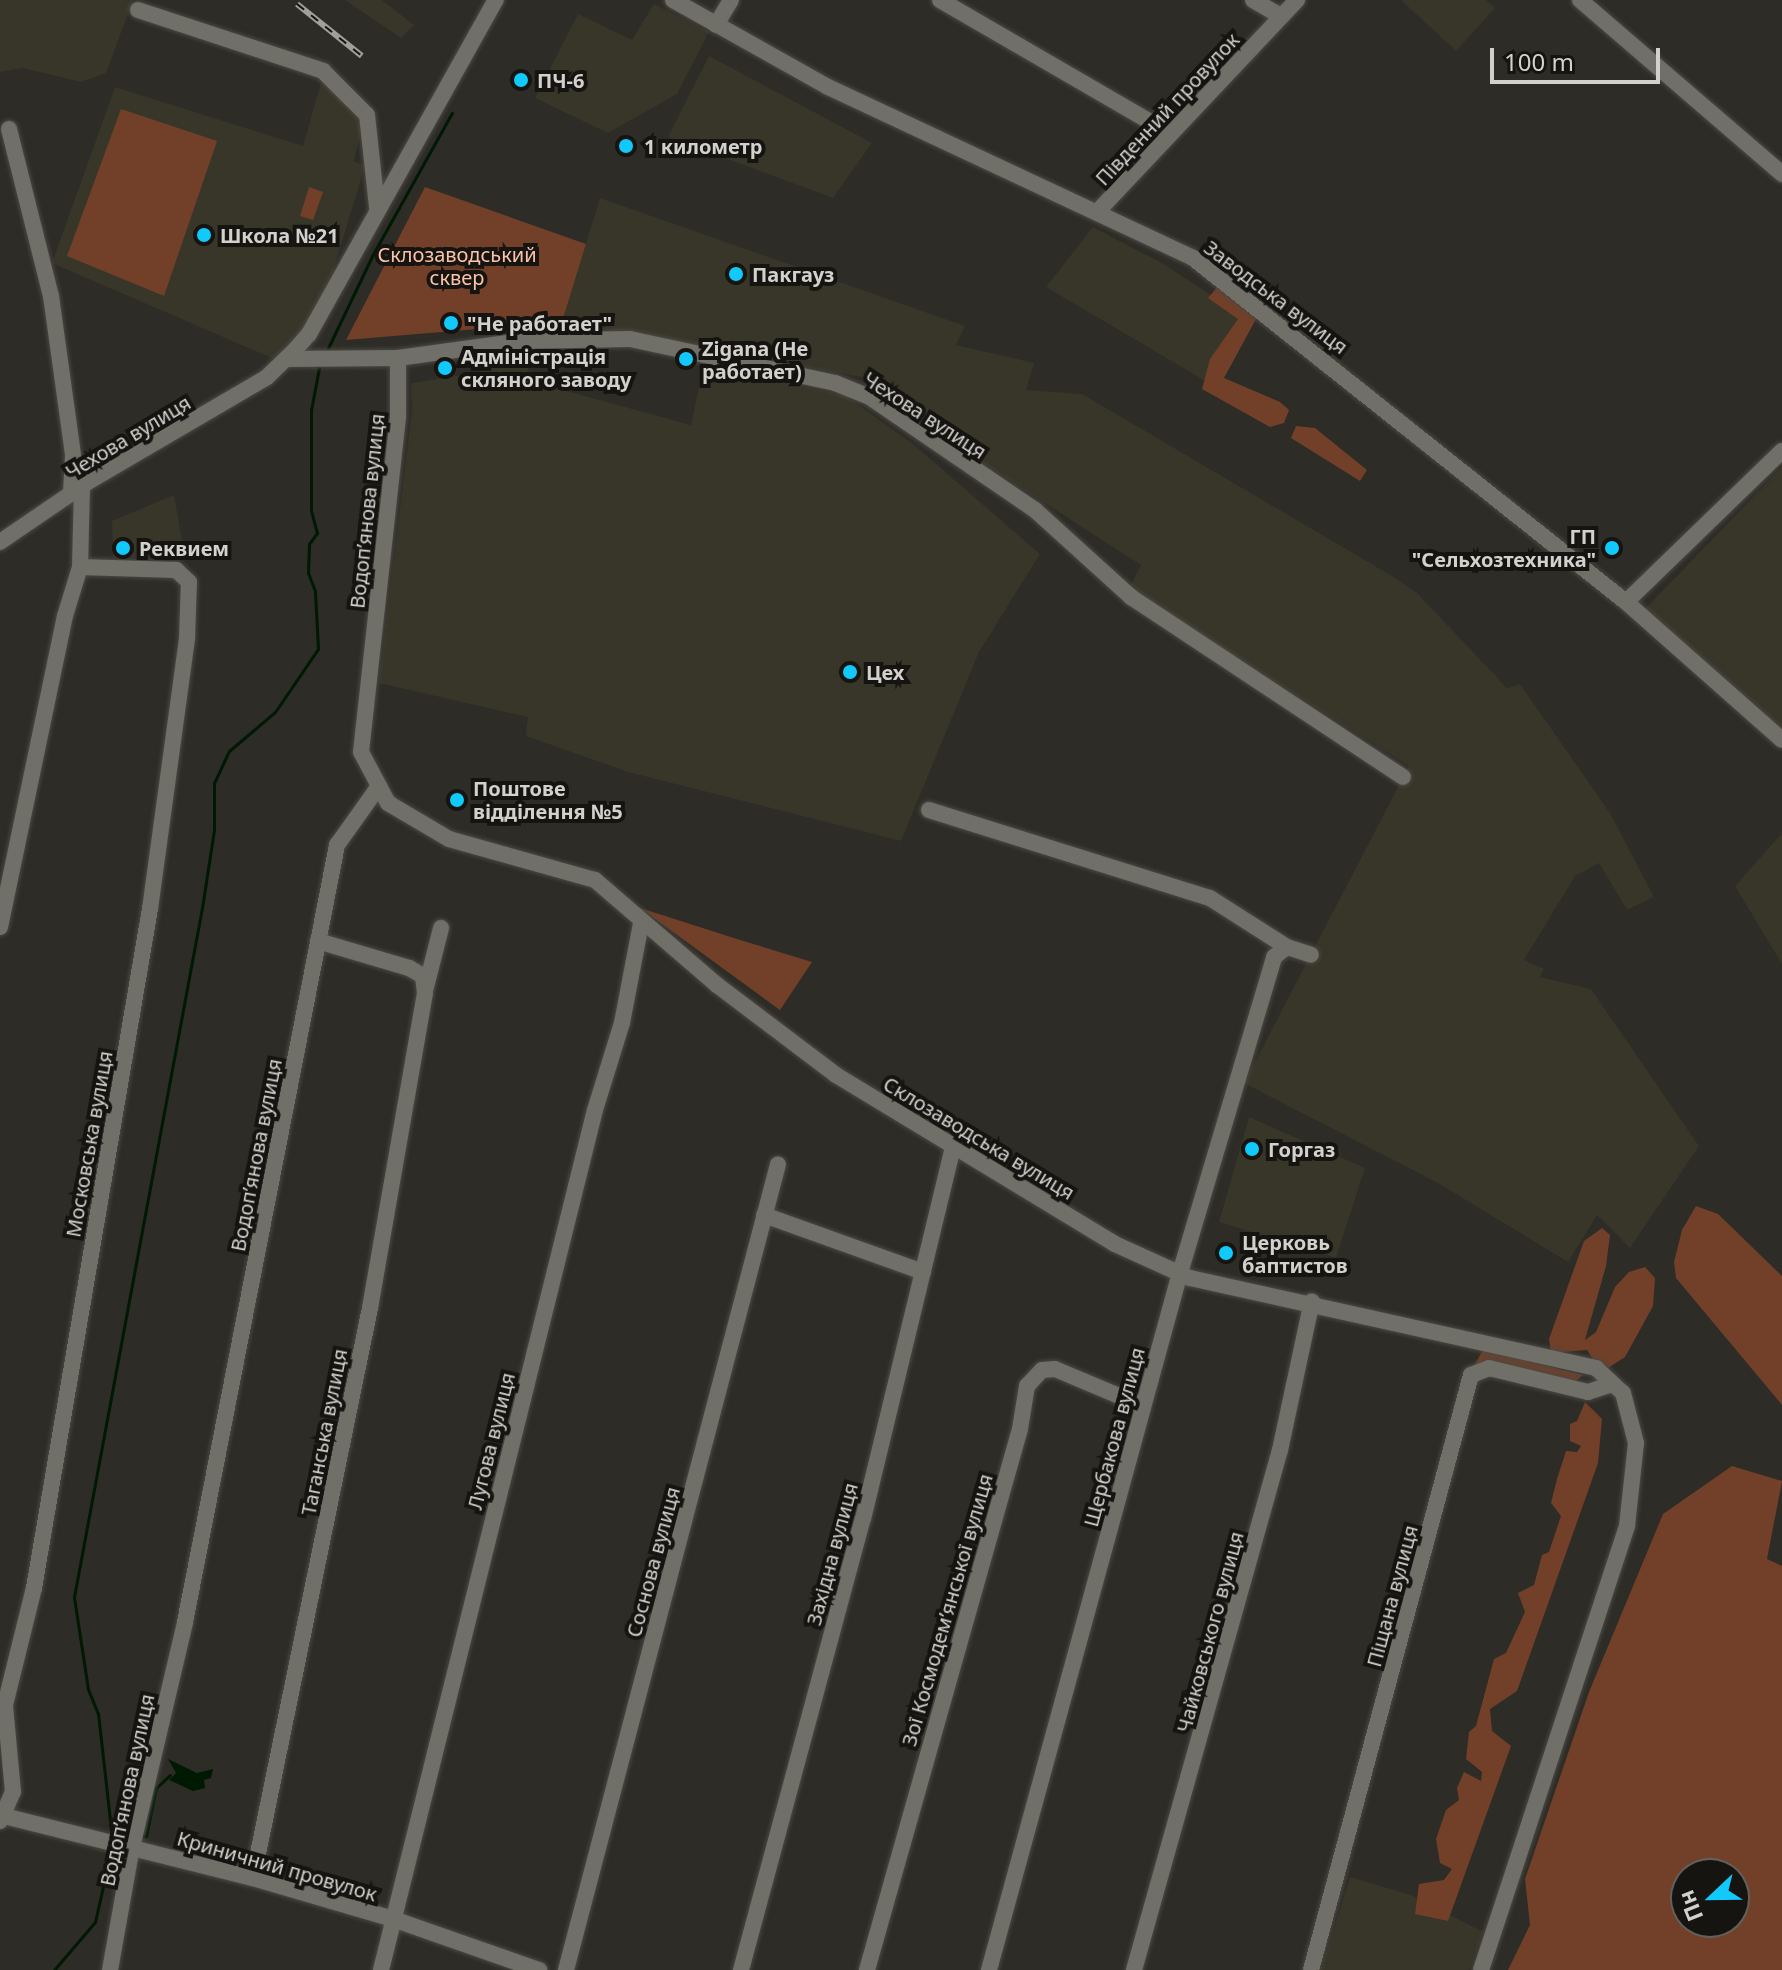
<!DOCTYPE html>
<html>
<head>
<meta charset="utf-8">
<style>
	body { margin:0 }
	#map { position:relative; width:1782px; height:1970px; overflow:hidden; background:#2d2c26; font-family:"Noto Sans",sans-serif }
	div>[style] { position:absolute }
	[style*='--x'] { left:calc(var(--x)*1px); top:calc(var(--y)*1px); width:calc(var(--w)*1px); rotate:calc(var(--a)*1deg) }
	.built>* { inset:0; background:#383529 }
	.green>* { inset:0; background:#724029 }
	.water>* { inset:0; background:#001903 }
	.stream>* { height:3px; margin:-1.5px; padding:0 1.5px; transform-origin:1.5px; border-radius:1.5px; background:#001903 }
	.roads { filter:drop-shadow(0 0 2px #4b4944) drop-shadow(0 0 2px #4b4944) }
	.minor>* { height:16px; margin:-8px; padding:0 8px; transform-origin:8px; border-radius:8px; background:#706f68 }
	.rail>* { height:6px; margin-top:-3px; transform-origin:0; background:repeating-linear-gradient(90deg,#151411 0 9px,#a09f9a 0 18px); box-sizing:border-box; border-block:2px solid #a09f9a }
	.dots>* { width:22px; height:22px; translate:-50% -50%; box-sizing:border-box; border:4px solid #151411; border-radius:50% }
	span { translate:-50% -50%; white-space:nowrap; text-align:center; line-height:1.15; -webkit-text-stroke:8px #151411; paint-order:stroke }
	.poi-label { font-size:20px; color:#d2d1cd; font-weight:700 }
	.left { translate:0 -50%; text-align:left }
	.right { translate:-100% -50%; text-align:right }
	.street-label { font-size:20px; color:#d2d1cd }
	.park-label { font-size:20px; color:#fcc3a9 }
	.north { position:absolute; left:1670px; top:1858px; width:80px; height:80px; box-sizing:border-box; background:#151411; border:2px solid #61605c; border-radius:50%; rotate:248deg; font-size:22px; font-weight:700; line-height:32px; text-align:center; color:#d2d1cd }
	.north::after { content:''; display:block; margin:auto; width:28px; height:36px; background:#11cafb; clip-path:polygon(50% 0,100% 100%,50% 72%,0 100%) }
	.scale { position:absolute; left:1490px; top:48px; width:170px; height:36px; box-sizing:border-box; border:4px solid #d2d1cd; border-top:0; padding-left:10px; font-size:24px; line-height:28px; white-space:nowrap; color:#d2d1cd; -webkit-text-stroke:6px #151411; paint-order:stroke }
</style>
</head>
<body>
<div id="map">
	<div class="built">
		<i style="clip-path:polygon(0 0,133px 0,106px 73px,81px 82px,23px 68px,0 72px)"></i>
		<i style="clip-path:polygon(345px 0,382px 0,414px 25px,401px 38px)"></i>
		<i style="clip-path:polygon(1401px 0,1486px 0,1495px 8px,1456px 51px)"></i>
		<i style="clip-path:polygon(654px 4px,709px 32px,677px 94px,608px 133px,535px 98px,578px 14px,632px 40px)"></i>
		<i style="clip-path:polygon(709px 56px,872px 143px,833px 198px,668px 137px)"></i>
		<i style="clip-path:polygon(322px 79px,364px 117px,354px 161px,363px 165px,362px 176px,331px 278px,304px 331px,274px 359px,52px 263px,115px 87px,303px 146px)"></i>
		<i style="clip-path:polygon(600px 198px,965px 326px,956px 345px,1034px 363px,1026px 390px,1082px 394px,1392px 576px,1417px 593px,1507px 688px,1520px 684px,1610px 813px,1654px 897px,1627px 910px,1599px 863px,1575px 876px,1524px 960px,1544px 969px,1540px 977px,1591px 989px,1699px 1146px,1630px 1248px,1597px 1215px,1568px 1262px,1438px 1183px,1244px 1083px,1409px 766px,1129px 589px,1141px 565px,911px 417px,862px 377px,562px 322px)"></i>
		<i style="clip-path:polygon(1093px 227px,1160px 262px,1248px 319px,1212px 385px,1046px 287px)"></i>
		<i style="clip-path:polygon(525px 350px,530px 381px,691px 425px,703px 367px,846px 396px,913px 444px,1040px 554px,979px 652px,901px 841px,628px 772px,526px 736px,528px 717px,379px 683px,412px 410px,411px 383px,481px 372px,479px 355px)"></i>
		<i style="clip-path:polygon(1782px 467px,1782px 732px,1642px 612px)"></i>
		<i style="clip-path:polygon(174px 495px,185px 557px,113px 557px,112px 521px)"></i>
		<i style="clip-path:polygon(1782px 833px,1782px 964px,1735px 886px)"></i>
		<i style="clip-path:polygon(1249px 1117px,1365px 1168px,1336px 1258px,1219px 1222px)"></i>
		<i style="clip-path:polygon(1350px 1877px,1411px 1895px,1483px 1932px,1469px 1970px,1321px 1970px)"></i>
	</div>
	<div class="green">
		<i style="clip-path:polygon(121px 109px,217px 141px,164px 296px,67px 256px)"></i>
		<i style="clip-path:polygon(309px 187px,323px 192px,313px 220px,300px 216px)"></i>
		<i style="clip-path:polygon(425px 187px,586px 244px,562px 322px,346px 340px)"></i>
		<i style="clip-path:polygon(1219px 285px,1256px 319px,1224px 378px,1280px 402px,1289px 410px,1284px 423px,1270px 427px,1202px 389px,1210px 359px,1238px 319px,1208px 298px)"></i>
		<i style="clip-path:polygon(1296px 426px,1315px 428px,1367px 470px,1360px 481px,1291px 438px)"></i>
		<i style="clip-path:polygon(640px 908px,737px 939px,812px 962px,780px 1010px)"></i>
		<i style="clip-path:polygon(1696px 1206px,1718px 1214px,1782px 1276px,1782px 1405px,1676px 1278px,1674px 1262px,1682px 1230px)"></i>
		<i style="clip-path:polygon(1602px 1228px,1610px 1235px,1606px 1266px,1585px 1340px,1596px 1332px,1615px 1287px,1629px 1272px,1645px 1267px,1655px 1278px,1653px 1306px,1625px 1357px,1608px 1368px,1596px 1364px,1587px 1350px,1551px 1353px,1549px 1339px,1584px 1241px)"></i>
		<i style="clip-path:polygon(1483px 1350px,1583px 1375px,1567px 1388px,1475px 1364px)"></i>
		<i style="clip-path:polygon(1585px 1402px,1602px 1419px,1598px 1463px,1517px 1691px,1490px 1709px,1492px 1731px,1511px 1746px,1448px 1921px,1415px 1914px,1419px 1884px,1444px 1880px,1452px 1869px,1440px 1863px,1436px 1839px,1446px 1810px,1459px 1800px,1457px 1788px,1464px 1772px,1481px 1781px,1482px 1772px,1466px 1759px,1469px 1732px,1476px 1726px,1494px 1659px,1506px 1653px,1525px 1612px,1518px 1593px,1534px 1585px,1542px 1555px,1549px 1552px,1561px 1516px,1551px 1503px,1557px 1479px,1566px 1451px,1577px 1452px,1581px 1446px,1570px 1441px,1570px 1424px,1577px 1421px)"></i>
		<i style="clip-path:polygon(evenodd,1732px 1466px,1782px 1481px,1767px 1559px,1782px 1566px,1782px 1970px,1508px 1970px,1530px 1925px,1525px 1879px,1589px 1692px,1663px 1514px,1732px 1466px,1686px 1874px,1734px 1874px,1734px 1922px,1686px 1922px,1686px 1874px)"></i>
	</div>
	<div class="water">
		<i style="clip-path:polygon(168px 1759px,197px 1773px,213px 1769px,211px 1778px,204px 1780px,205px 1788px,193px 1791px,169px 1780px,176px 1773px)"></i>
	</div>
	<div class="stream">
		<i style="--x:328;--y:348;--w:102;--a:-64.4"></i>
		<i style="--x:372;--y:256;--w:164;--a:-60.8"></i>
		<i style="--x:139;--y:1836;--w:7;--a:0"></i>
		<i style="--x:146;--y:1836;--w:49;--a:-78.2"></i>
		<i style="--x:156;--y:1788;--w:19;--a:-43"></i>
		<i style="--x:112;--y:1838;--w:125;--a:-96.4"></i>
		<i style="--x:98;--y:1714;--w:27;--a:-112"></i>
		<i style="--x:88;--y:1689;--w:93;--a:-98.7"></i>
		<i style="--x:74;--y:1597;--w:701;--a:-79.48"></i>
		<i style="--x:202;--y:908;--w:79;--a:-81.3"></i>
		<i style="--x:214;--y:830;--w:47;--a:-90"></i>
		<i style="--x:214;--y:783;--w:35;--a:-65"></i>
		<i style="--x:229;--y:751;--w:60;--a:-40.3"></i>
		<i style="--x:275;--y:712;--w:76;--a:-55.7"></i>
		<i style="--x:318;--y:649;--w:58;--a:-93"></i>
		<i style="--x:315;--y:591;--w:19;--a:-111"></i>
		<i style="--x:308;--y:573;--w:29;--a:-88"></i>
		<i style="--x:309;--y:544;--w:14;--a:-54"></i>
		<i style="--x:317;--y:533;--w:24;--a:-105"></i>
		<i style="--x:311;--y:510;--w:100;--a:-90"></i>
		<i style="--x:311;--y:410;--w:43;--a:-79.2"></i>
		<i style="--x:54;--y:1970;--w:63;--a:-49.5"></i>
		<i style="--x:95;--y:1922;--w:50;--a:-77.3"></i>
		<i style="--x:106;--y:1873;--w:13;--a:-48"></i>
		<i style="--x:115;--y:1863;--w:13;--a:-99"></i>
	</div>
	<div class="roads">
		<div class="minor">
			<i style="--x:673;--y:0;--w:176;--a:29.3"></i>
			<i style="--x:826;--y:86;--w:405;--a:25.1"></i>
			<i style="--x:1193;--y:258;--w:553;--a:38.47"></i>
			<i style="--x:1626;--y:602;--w:208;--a:41.5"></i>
			<i style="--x:940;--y:0;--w:265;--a:30.1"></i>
			<i style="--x:1253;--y:0;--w:32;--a:30"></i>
			<i style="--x:1580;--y:0;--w:267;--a:40.7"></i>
			<i style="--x:138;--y:10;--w:195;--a:18.2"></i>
			<i style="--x:323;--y:71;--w:62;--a:45"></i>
			<i style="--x:367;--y:115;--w:93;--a:83.8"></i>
			<i style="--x:716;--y:25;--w:29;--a:-59"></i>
			<i style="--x:9;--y:129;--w:172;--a:75.9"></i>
			<i style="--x:51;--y:296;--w:161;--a:82.1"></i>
			<i style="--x:73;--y:455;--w:39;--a:93"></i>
			<i style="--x:1099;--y:210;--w:289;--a:-46.7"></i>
			<i style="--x:398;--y:358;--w:59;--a:90"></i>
			<i style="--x:398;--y:417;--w:337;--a:96.3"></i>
			<i style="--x:361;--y:752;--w:58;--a:62.1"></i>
			<i style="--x:388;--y:803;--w:71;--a:30.5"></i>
			<i style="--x:449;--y:839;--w:152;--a:15.7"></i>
			<i style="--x:595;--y:880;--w:161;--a:40.7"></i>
			<i style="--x:717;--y:985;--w:149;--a:37.1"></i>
			<i style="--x:836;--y:1075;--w:326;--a:31.2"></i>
			<i style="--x:1115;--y:1244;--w:82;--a:24.4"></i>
			<i style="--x:1190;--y:1278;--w:416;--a:12.5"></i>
			<i style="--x:1596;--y:1368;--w:37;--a:43"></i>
			<i style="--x:1623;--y:1393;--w:52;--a:75.4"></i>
			<i style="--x:1636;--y:1443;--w:83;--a:96.2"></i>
			<i style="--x:1627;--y:1526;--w:467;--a:108.2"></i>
			<i style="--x:286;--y:359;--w:112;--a:-0.5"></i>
			<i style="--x:398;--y:358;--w:123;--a:-7.9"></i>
			<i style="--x:520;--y:341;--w:110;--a:-1"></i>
			<i style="--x:630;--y:339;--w:210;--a:12.1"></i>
			<i style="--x:835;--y:383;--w:35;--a:22"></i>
			<i style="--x:868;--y:396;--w:202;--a:34.3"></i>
			<i style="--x:1035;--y:510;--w:130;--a:42.2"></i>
			<i style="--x:1131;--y:597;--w:326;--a:33.5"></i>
			<i style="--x:0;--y:542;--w:110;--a:-34.3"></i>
			<i style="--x:91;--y:480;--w:204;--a:-30.3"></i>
			<i style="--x:267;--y:377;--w:37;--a:-44"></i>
			<i style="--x:294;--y:351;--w:23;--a:-49"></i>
			<i style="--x:309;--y:334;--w:383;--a:-60.8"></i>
			<i style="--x:1626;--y:602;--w:217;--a:-44.1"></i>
			<i style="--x:929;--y:810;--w:294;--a:17.4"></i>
			<i style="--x:1210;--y:898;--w:91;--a:32.5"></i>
			<i style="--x:0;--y:927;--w:318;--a:-78.2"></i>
			<i style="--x:65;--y:616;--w:51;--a:-73"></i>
			<i style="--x:80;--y:567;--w:81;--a:-88.6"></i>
			<i style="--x:426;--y:987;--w:61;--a:-75.7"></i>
			<i style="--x:764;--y:1215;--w:169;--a:19.7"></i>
			<i style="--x:0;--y:1815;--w:261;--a:14"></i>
			<i style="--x:253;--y:1878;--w:146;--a:16.3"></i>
			<i style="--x:393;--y:1919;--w:155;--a:19.3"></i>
			<i style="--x:0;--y:1821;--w:32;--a:-66"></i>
			<i style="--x:13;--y:1792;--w:87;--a:-95.3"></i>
			<i style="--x:5;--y:1705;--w:121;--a:-76.1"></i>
			<i style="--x:34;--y:1588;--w:689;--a:-80.31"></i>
			<i style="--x:150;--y:909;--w:274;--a:-82.2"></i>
			<i style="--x:187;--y:638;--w:56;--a:-88"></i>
			<i style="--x:189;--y:582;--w:18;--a:-137"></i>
			<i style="--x:176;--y:570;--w:96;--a:-178.2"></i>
			<i style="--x:253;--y:1878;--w:582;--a:-78.4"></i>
			<i style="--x:370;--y:1308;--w:320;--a:-80.1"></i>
			<i style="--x:425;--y:993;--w:17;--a:-97"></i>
			<i style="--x:423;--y:976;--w:16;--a:-150"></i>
			<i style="--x:409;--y:968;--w:95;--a:-163.5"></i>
			<i style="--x:110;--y:1970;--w:125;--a:-79.9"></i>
			<i style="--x:132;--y:1847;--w:231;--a:-76.7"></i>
			<i style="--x:185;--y:1622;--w:792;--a:-78.93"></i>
			<i style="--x:337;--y:845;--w:72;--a:-54.6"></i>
			<i style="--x:381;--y:1970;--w:886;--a:-76.03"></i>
			<i style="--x:595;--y:1110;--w:91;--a:-72.8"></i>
			<i style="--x:622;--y:1023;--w:102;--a:-79.2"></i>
			<i style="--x:566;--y:1970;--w:833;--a:-75.26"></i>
			<i style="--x:741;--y:1970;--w:467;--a:-74.9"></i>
			<i style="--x:863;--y:1519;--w:384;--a:-76.4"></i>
			<i style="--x:867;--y:1970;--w:562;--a:-74.21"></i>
			<i style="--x:1020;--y:1429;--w:44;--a:-80.8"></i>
			<i style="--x:1027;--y:1386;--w:22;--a:-47"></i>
			<i style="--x:1042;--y:1370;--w:13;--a:-4"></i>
			<i style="--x:1055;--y:1369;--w:95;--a:22.8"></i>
			<i style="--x:989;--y:1970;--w:723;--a:-74.68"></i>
			<i style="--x:1180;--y:1273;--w:330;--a:-73.4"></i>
			<i style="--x:1274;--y:957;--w:16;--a:-38"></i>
			<i style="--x:1287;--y:947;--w:25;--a:18"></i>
			<i style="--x:1134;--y:1970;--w:540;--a:-74.32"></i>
			<i style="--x:1280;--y:1450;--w:152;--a:-77.9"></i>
			<i style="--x:1311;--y:1970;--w:616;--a:-74.95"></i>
			<i style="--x:1471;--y:1375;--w:19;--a:-21"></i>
			<i style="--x:1489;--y:1368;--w:102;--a:13.6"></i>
			<i style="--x:1588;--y:1392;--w:26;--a:-18"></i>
		</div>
	</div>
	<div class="rail">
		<i style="--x:297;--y:4;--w:83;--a:38.7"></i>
	</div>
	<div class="dots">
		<i style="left:521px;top:80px;background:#11cafb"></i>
		<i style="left:626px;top:146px;background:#11cafb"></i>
		<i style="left:204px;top:235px;background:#11cafb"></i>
		<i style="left:736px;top:274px;background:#11cafb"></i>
		<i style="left:451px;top:323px;background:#11cafb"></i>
		<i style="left:686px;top:359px;background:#11cafb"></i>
		<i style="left:445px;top:368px;background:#11cafb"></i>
		<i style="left:123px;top:548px;background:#11cafb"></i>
		<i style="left:1612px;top:548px;background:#11cafb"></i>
		<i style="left:850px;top:672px;background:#11cafb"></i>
		<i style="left:457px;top:800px;background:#11cafb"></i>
		<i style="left:1252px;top:1149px;background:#11cafb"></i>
		<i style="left:1226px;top:1253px;background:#11cafb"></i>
	</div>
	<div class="poi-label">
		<span class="left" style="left:537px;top:80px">ПЧ-6</span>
		<span class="left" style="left:644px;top:146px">1 километр</span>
		<span class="left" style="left:220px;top:235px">Школа №21</span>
		<span class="left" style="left:752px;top:274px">Пакгауз</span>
		<span class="left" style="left:467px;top:323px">"Не работает"</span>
		<span class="left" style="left:702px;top:360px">Zigana (Не<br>работает)</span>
		<span class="left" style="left:461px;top:368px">Адміністрація<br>скляного заводу</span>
		<span class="right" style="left:1596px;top:548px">ГП<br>"Сельхозтехника"</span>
		<span class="left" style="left:139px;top:548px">Реквием</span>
		<span class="left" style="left:866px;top:672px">Цех</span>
		<span class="left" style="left:473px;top:800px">Поштове<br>відділення №5</span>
		<span class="left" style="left:1268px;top:1149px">Горгаз</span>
		<span class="left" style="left:1242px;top:1254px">Церковь<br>баптистов</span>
	</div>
	<div class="street-label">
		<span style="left:1167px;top:109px;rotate:-47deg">Південний провулок</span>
		<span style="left:1276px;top:297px;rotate:37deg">Заводська вулиця</span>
		<span style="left:925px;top:415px;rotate:33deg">Чехова вулиця</span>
		<span style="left:128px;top:437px;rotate:-31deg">Чехова вулиця</span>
		<span style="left:367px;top:511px;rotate:-84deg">Водоп’янова вулиця</span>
		<span style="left:979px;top:1138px;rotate:31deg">Склозаводська вулиця</span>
		<span style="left:89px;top:1144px;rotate:-80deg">Московська вулиця</span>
		<span style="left:256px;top:1155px;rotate:-79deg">Водоп’янова вулиця</span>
		<span style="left:324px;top:1432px;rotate:-79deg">Таганська вулиця</span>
		<span style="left:1114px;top:1437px;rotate:-75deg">Щербакова вулиця</span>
		<span style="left:491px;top:1441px;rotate:-76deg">Лугова вулиця</span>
		<span style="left:832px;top:1554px;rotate:-75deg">Західна вулиця</span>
		<span style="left:653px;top:1562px;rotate:-75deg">Соснова вулиця</span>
		<span style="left:1392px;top:1596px;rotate:-75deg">Піщана вулиця</span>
		<span style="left:947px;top:1610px;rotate:-74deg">Зої Космодем’янської вулиця</span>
		<span style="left:1210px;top:1632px;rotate:-75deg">Чайковського вулиця</span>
		<span style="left:127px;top:1790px;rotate:-78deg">Водоп’янова вулиця</span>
		<span style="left:277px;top:1866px;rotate:16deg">Криничний провулок</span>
	</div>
	<div class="park-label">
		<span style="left:457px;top:266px">Склозаводський<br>сквер</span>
	</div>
	<div class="north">Пн</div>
	<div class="scale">100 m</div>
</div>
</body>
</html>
